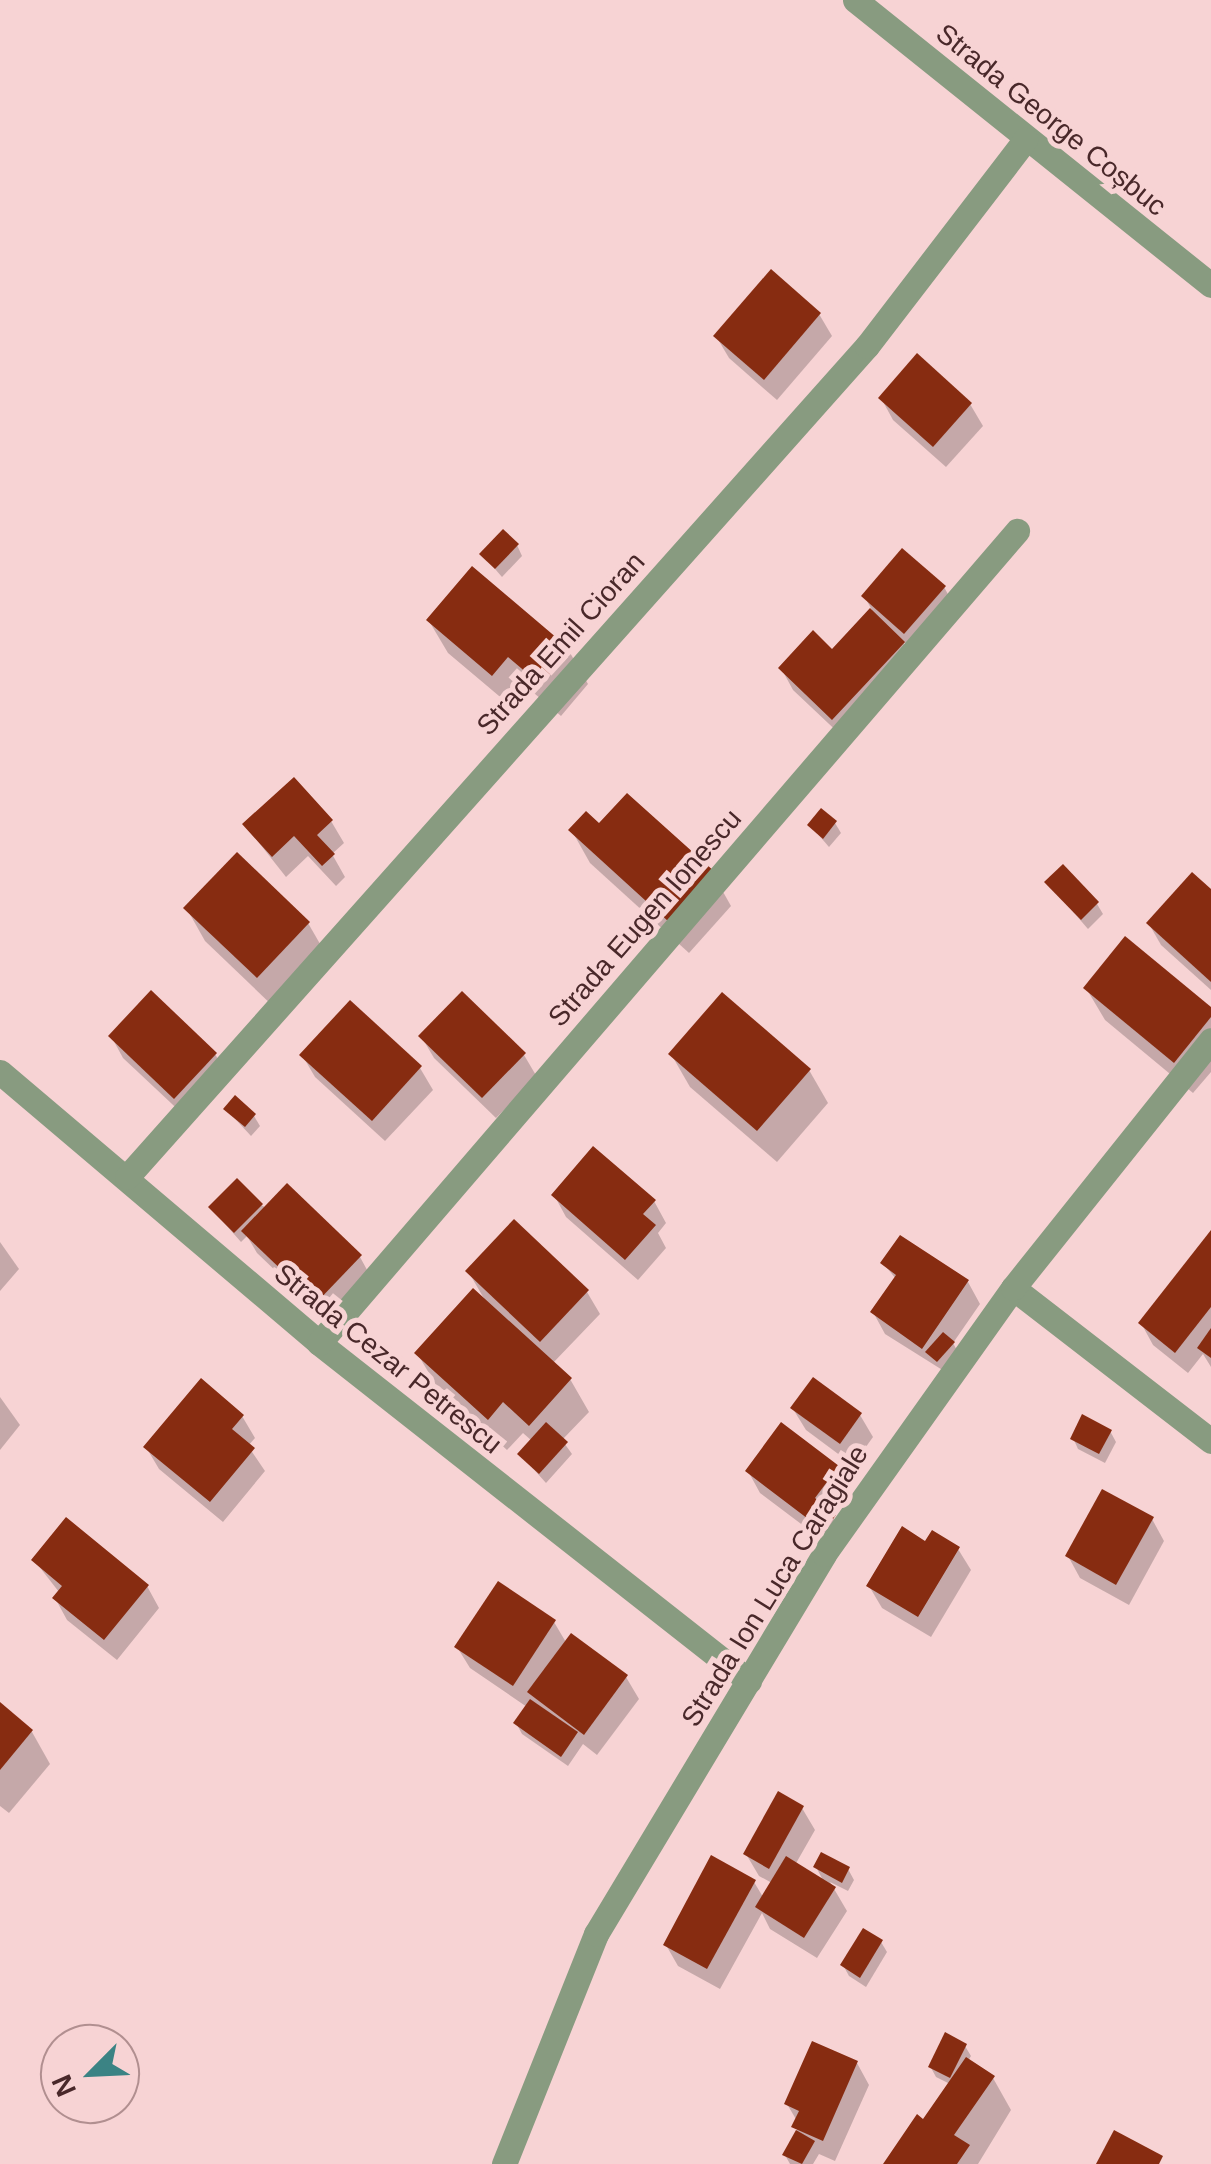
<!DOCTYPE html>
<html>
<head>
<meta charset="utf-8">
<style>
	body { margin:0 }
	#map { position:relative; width:1211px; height:2164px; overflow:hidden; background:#f7d3d4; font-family:Helvetica,sans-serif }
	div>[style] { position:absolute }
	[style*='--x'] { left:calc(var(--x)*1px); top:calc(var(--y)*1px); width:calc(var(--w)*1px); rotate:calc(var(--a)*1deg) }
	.shadow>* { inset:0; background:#0003 }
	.building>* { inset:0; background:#872c11 }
	.street>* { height:25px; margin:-12.5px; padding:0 12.5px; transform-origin:12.5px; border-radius:12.5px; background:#889b80 }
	span { translate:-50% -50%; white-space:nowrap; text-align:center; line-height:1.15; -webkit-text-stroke:10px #f7d3d4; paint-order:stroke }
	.street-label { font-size:28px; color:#49282a }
	.north { position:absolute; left:40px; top:2024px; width:100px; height:100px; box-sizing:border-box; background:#f7d3d4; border:2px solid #b18f90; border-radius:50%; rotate:246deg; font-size:28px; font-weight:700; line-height:40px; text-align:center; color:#49282a }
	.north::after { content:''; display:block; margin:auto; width:35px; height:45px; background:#3b8384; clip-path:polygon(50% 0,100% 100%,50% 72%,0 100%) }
</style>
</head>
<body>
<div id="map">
	<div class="shadow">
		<i style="clip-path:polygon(819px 314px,832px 336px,777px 400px,729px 358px,716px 336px)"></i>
		<i style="clip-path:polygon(881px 398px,970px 404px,983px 426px,946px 467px,893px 420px)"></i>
		<i style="clip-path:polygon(517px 545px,522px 556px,502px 577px,482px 554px)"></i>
		<i style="clip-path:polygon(944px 587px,956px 609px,918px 654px,903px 642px,916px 665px,846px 740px,793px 690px,781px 668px,832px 652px,872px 610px,864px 596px)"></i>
		<i style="clip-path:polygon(429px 621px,569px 651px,588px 684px,561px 716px,528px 688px,512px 707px,448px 653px)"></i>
		<i style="clip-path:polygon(331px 821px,344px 843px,332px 854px,345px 877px,336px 886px,308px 856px,286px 877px,245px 825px)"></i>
		<i style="clip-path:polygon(835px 823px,841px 833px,829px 847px,810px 825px)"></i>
		<i style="clip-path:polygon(600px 827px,713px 874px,731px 906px,689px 953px,590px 863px,572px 831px)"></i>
		<i style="clip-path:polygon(1048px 883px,1097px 904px,1103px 914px,1088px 929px)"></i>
		<i style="clip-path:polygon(1211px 893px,1211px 990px,1161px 945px,1149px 924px)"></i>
		<i style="clip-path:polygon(187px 909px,308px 923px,327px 956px,276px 1009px,205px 941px)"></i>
		<i style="clip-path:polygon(1086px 988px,1211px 1010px,1211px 1072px,1193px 1093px,1105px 1020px)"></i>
		<i style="clip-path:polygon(462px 994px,524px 1055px,537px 1077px,496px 1118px,434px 1058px,421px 1036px)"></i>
		<i style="clip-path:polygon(350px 1004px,420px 1068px,433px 1090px,385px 1141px,315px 1077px,302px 1055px)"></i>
		<i style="clip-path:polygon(111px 1036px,215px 1054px,228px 1076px,188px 1119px,123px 1058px)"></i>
		<i style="clip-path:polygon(671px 1054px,809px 1070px,828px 1103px,777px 1162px,690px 1087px)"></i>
		<i style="clip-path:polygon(226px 1109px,254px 1116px,260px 1126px,251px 1136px)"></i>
		<i style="clip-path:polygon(554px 1195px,654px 1201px,666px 1223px,658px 1233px,666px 1248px,638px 1280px,566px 1217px)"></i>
		<i style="clip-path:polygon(261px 1205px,360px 1257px,372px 1279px,330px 1323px,257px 1253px,247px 1236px,241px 1242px,211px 1208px)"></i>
		<i style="clip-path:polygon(514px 1223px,587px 1292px,600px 1314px,552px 1364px,570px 1379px,589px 1412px,562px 1440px,572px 1454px,546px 1483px,520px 1454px,532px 1441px,523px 1433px,507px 1450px,436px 1385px,417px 1353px,486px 1302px,468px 1271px)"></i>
		<i style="clip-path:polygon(1211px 1237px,1211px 1367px,1203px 1354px,1188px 1373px,1153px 1345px,1141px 1323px)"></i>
		<i style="clip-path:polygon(0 1242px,19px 1269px,0 1291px)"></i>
		<i style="clip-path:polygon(883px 1263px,968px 1282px,980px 1304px,953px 1343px,959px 1354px,944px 1371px,885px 1334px,873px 1312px,896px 1279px)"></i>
		<i style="clip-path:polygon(0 1397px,20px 1425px,0 1450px)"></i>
		<i style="clip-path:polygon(793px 1409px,860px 1415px,873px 1437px,853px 1465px,806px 1430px)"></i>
		<i style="clip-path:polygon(242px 1416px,255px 1438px,248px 1446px,265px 1471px,223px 1522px,159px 1469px,146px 1447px)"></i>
		<i style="clip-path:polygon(1110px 1431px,1116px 1442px,1105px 1463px,1078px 1449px,1073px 1438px)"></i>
		<i style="clip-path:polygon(838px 1468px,850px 1489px,831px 1514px,847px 1538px,837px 1551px,760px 1493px,748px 1471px)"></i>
		<i style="clip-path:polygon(1152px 1519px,1164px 1541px,1129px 1605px,1080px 1578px,1068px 1556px)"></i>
		<i style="clip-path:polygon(926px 1544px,958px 1549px,971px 1570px,931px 1637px,882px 1608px,869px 1586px)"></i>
		<i style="clip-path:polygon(34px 1560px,147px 1586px,159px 1608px,117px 1660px,67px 1620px,55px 1598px,59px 1592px)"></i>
		<i style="clip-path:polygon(554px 1622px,567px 1644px,626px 1677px,639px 1699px,597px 1755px,583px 1744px,568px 1766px,522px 1734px,516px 1723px,527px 1707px,470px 1668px,457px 1647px)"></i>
		<i style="clip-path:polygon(0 1705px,32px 1732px,50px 1764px,9px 1813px,0 1806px)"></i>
		<i style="clip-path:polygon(802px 1808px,815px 1830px,795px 1865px,825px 1884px,816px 1867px,848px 1869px,854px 1880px,848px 1891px,830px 1882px,847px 1911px,817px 1958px,770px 1929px,762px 1913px,720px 1989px,678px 1966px,666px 1945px,754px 1882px,763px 1897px,772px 1883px,759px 1876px,746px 1854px)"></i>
		<i style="clip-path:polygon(881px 1942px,887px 1952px,866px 1987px,849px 1976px,843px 1965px)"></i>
		<i style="clip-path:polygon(965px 2046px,971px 2056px,968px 2061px,993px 2078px,1011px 2110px,978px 2164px,886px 2164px,924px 2123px,950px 2084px,936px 2077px,930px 2066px)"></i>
		<i style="clip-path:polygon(857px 2063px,869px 2085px,835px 2161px,819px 2154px,813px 2164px,790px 2164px,785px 2155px,797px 2132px,797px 2121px,787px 2104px)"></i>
	</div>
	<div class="building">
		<i style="clip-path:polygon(771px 269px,821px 313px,764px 380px,713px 336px)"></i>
		<i style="clip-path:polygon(917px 353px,972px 403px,933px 447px,878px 398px)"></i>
		<i style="clip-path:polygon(503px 529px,519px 544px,495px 569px,479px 554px)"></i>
		<i style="clip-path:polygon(902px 548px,946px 586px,904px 634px,861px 596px)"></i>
		<i style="clip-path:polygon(472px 566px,571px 650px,541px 685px,508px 657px,492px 676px,426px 620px)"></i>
		<i style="clip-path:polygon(870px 608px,905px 642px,832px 720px,778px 668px,813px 630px,832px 649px)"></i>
		<i style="clip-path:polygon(294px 777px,333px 820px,317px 835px,335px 854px,322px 866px,294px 836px,272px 857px,242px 824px)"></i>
		<i style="clip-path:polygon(627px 793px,715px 872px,669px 922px,568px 830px,586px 811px,599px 823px)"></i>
		<i style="clip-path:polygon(821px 808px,837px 821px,823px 839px,807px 825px)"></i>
		<i style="clip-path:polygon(237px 852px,310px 922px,257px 978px,183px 908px)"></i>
		<i style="clip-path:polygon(1063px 864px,1099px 902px,1081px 920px,1044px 882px)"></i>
		<i style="clip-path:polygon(1192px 872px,1211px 889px,1211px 982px,1146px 923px)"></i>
		<i style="clip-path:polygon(1125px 936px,1211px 1007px,1211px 1017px,1174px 1063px,1083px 988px)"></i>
		<i style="clip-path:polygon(151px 990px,217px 1053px,174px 1099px,108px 1036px)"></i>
		<i style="clip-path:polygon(462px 991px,526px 1053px,482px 1098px,418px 1036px)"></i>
		<i style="clip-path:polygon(722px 992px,811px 1069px,757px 1131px,668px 1054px)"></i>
		<i style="clip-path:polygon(350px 1000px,422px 1066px,372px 1121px,299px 1055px)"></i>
		<i style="clip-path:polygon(235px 1095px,256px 1114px,245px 1127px,223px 1109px)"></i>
		<i style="clip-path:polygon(593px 1146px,656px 1200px,643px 1214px,656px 1225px,625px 1260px,551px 1195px)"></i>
		<i style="clip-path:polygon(237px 1178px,263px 1204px,234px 1233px,208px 1207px)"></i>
		<i style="clip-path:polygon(287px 1183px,362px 1255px,316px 1303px,241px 1231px)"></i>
		<i style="clip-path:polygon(514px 1219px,589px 1290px,540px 1342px,465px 1271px)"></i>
		<i style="clip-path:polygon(1211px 1230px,1211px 1307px,1175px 1353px,1138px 1323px)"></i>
		<i style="clip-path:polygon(900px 1235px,969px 1280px,922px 1349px,870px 1312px,896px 1275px,880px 1263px)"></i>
		<i style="clip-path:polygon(473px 1288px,572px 1378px,529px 1426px,503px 1402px,488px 1420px,414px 1353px)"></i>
		<i style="clip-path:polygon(1211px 1328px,1211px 1358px,1197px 1348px)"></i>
		<i style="clip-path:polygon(943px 1332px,955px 1342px,937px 1362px,925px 1352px)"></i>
		<i style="clip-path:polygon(813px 1377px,862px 1413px,840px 1444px,790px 1408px)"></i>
		<i style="clip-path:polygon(201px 1378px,244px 1415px,232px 1429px,255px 1448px,210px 1502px,143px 1447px)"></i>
		<i style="clip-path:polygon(1082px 1414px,1112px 1430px,1099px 1454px,1070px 1439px)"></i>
		<i style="clip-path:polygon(546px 1422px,568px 1442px,539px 1474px,517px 1454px)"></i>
		<i style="clip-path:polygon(781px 1422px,839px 1466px,815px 1498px,836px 1515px,824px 1531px,745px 1471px)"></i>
		<i style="clip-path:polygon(1102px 1489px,1154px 1517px,1116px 1585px,1065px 1556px)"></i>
		<i style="clip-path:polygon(66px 1517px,149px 1585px,104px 1640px,52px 1598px,62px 1586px,31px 1560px)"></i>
		<i style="clip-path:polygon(902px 1526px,925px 1541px,932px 1530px,960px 1547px,918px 1617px,866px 1586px)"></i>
		<i style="clip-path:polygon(498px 1581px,556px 1620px,513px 1686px,454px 1647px)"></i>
		<i style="clip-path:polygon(571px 1633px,628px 1675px,584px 1735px,527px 1692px)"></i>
		<i style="clip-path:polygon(530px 1699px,578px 1732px,561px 1757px,513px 1723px)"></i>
		<i style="clip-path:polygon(0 1702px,33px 1730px,0 1770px)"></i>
		<i style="clip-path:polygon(778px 1791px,804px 1806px,769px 1869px,743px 1854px)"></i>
		<i style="clip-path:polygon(821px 1852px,850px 1867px,842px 1883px,813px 1867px)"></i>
		<i style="clip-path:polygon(711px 1855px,756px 1880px,707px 1969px,663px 1945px)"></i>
		<i style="clip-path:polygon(786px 1856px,836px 1887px,804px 1938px,755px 1907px)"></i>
		<i style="clip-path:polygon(863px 1928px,883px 1940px,860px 1978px,840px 1965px)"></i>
		<i style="clip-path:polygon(945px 2032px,967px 2044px,950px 2078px,928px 2067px)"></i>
		<i style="clip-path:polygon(812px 2041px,858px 2061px,823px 2141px,791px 2127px,799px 2111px,784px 2104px)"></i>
		<i style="clip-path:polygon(966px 2057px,995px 2076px,954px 2135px,970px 2145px,957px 2164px,883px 2164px,917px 2114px,923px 2119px)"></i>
		<i style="clip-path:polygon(796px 2130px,815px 2141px,802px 2164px,782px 2155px)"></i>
		<i style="clip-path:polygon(1114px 2130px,1163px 2156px,1159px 2164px,1096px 2164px)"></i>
	</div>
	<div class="street">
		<i style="--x:855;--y:0;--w:456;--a:38.7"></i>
		<i style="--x:0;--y:1072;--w:419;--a:40.3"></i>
		<i style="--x:319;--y:1343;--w:547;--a:38.17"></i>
		<i style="--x:127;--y:1177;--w:1113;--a:-48.32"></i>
		<i style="--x:867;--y:346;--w:260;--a:-52.5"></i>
		<i style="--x:1013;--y:1288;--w:250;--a:37.7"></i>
		<i style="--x:319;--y:1343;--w:1071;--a:-49.32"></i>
		<i style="--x:504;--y:2164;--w:248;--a:-68.2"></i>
		<i style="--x:596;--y:1934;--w:443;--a:-59"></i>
		<i style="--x:824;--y:1554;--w:326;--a:-54.6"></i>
		<i style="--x:1013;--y:1288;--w:317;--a:-51.4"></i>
	</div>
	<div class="street-label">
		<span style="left:1051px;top:120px;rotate:39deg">Strada George Coșbuc</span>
		<span style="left:561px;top:644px;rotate:-48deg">Strada Emil Cioran</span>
		<span style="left:645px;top:918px;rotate:-49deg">Strada Eugen Ionescu</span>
		<span style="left:388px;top:1359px;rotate:39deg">Strada Cezar Petrescu</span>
		<span style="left:775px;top:1586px;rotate:-58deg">Strada Ion Luca Caragiale</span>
	</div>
	<div class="north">N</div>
</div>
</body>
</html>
